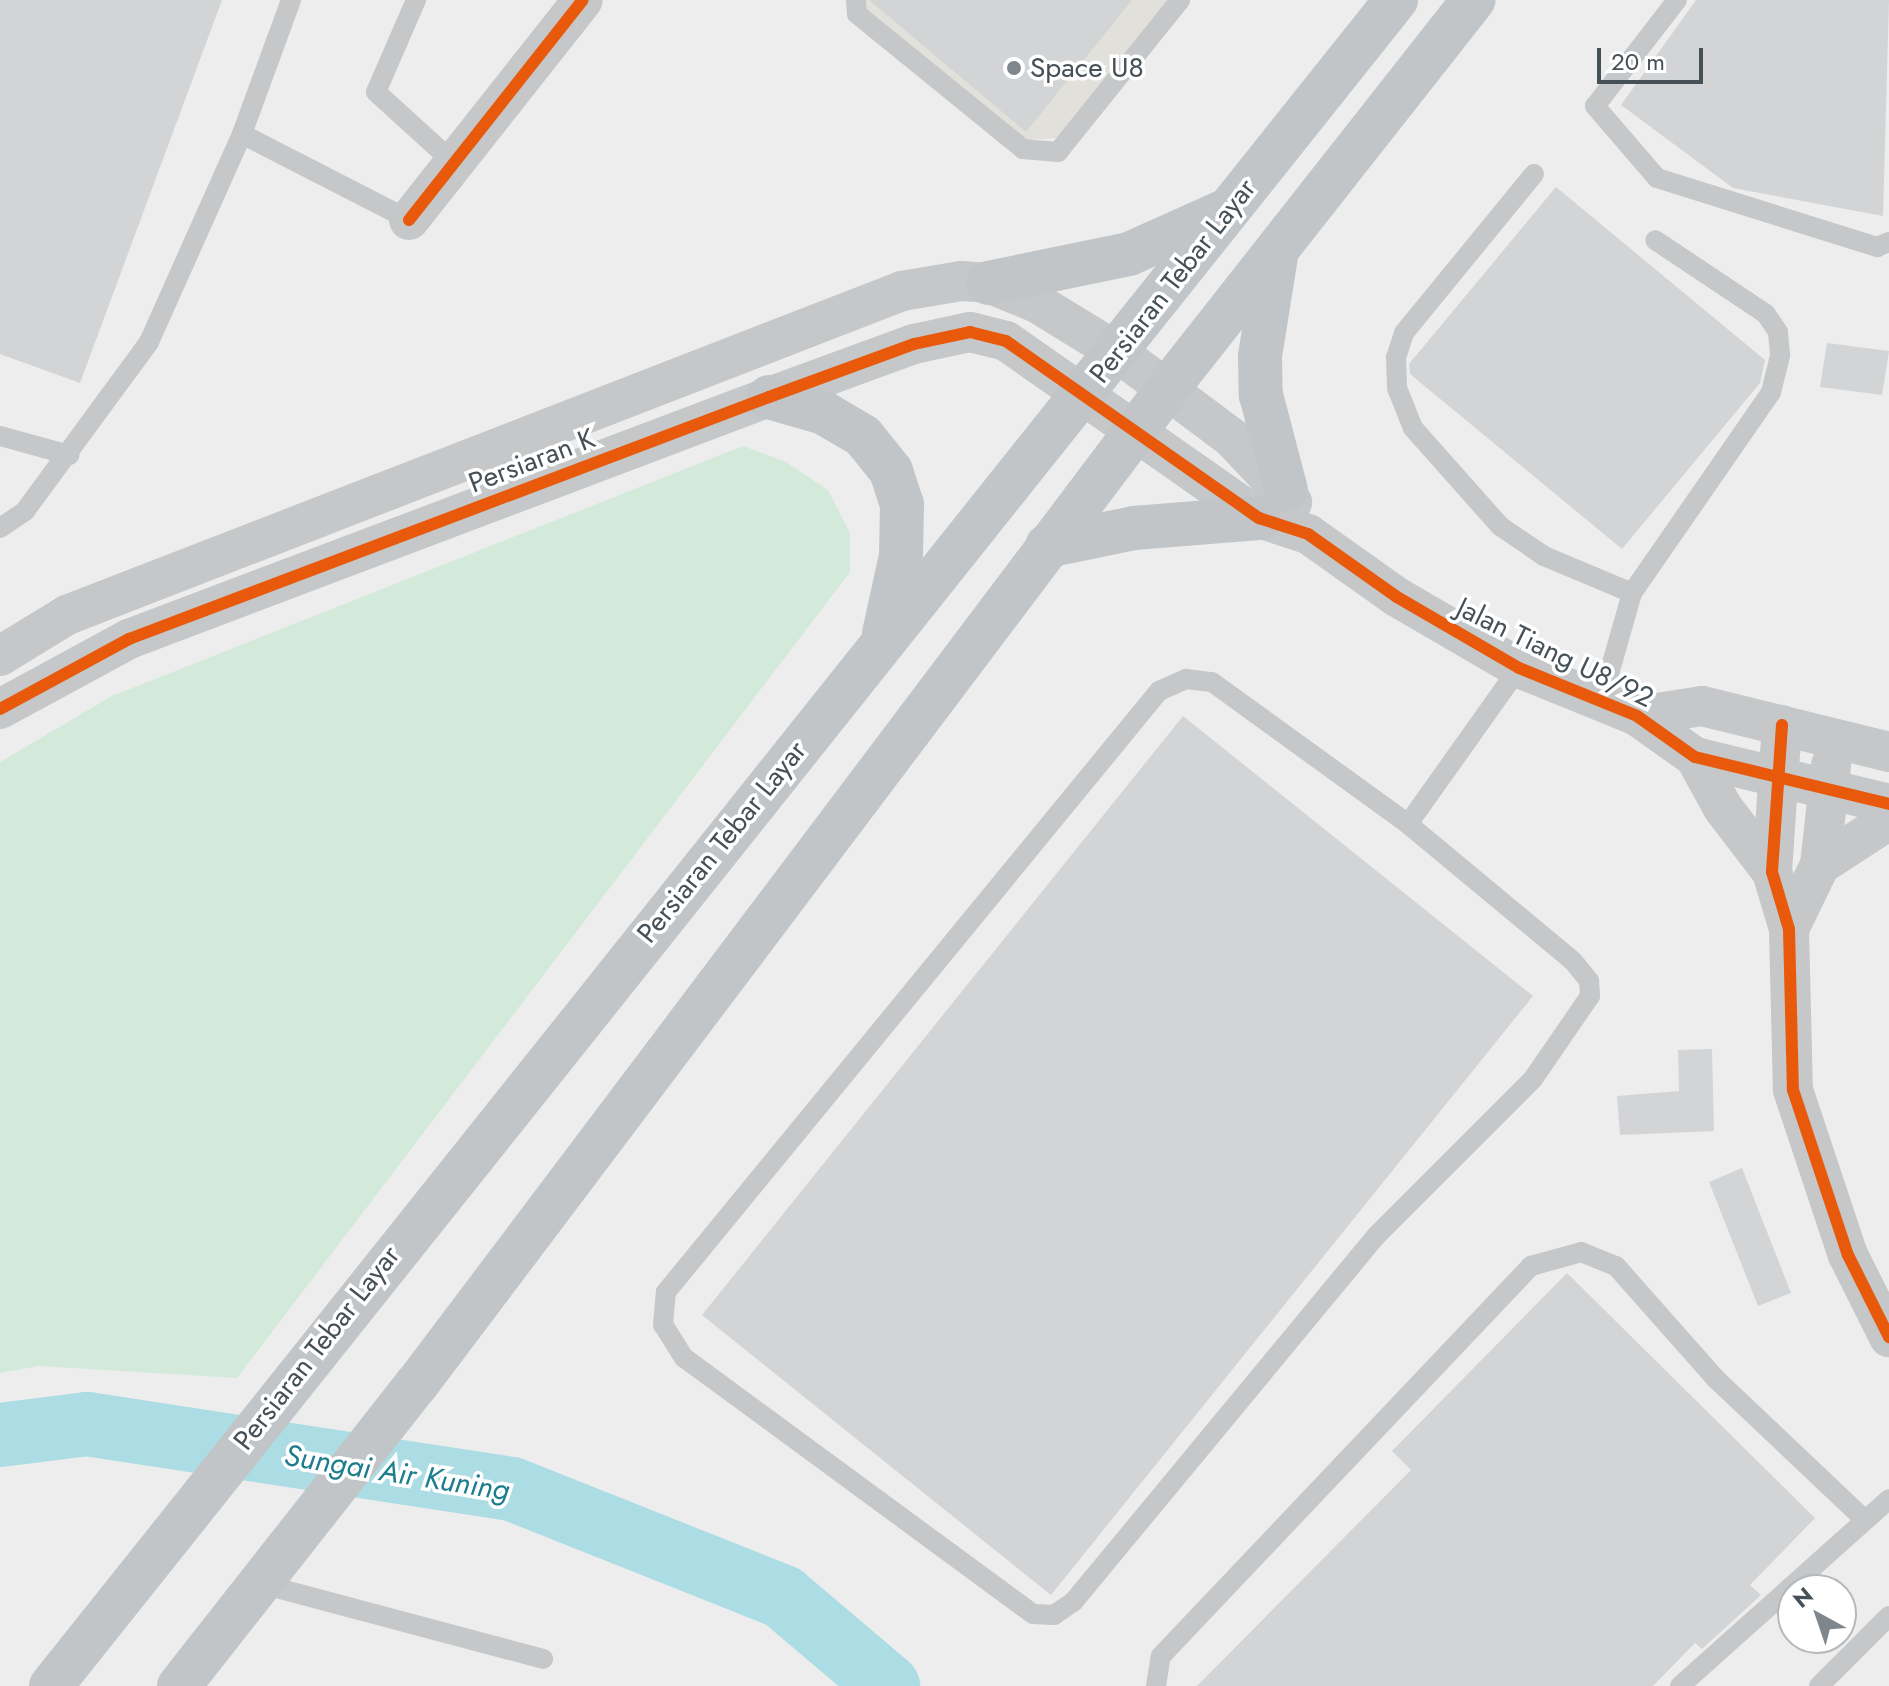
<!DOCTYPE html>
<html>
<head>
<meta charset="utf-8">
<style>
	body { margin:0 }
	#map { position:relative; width:1889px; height:1686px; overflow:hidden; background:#ededed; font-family:Jost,sans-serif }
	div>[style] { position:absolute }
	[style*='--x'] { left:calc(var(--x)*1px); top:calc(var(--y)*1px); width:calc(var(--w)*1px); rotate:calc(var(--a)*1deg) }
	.commercial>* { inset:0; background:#e2e0da }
	.green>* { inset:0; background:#d3eada }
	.river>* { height:64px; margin:-32px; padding:0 32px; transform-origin:32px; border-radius:32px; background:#acdce4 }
	.building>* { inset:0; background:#d3d4d6 }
	.lane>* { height:20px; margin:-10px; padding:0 10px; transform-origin:10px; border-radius:10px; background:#c5c7c8 }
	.street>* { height:40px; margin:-20px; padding:0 20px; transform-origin:20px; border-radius:20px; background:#c5c7c8 }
	.primary>* { height:44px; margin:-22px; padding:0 22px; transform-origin:22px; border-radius:22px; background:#c2c5c8 }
	.cycleway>* { height:12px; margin:-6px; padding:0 6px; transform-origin:6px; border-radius:6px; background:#e8590c }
	.dots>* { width:22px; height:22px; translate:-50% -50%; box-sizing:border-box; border:4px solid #fff; border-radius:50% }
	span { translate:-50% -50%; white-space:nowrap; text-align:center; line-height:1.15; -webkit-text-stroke:7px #fff; paint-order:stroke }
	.poi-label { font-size:28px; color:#465057 }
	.left { translate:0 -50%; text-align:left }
	.street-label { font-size:28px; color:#465057 }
	.water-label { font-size:30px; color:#1c7d8c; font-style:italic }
	.north { position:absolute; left:1777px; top:1574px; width:80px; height:80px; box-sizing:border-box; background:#fff; border:2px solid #b5b9bc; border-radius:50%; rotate:320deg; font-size:22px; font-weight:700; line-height:32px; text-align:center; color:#465057 }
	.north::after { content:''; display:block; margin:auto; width:28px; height:36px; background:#80878c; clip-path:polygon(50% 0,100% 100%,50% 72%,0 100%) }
	.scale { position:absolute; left:1597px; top:48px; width:106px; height:36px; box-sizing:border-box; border:4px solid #465057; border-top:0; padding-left:10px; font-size:24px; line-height:28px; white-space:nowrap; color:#465057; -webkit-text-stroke:6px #fff; paint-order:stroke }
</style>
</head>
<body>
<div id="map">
	<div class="commercial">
		<i style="clip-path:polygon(866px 0,1168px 0,1057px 138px,1024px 140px,866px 9px)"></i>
	</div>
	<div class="green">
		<i style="clip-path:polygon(743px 446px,786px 462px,828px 490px,850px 533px,850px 572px,237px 1378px,39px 1366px,0 1373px,0 762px,112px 696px)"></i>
	</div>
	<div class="river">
		<i style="--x:0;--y:1435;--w:88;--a:-7.2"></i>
		<i style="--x:87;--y:1424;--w:430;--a:8.7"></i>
		<i style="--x:512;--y:1489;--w:292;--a:21.7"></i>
		<i style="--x:783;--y:1597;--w:138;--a:40.3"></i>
	</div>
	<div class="building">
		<i style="clip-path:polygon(0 0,222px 0,80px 383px,0 354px)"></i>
		<i style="clip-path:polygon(869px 0,1132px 0,1026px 132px)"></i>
		<i style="clip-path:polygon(1696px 0,1889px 0,1883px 216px,1733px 188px,1621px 105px)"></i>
		<i style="clip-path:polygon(1556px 187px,1765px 360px,1760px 383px,1622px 549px,1410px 374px,1409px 364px)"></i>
		<i style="clip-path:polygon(1827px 343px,1889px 351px,1882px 395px,1820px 387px)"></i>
		<i style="clip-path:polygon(1183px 716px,1533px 996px,1051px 1595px,702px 1315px)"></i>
		<i style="clip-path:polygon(1712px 1049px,1714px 1131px,1620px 1135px,1617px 1096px,1679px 1091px,1678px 1050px)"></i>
		<i style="clip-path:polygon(1742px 1168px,1791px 1293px,1758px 1306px,1709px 1182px)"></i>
		<i style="clip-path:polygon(1567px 1273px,1815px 1518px,1750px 1585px,1761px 1595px,1702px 1649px,1695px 1643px,1653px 1686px,1197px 1686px,1411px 1470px,1392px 1451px)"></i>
	</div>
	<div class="lane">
		<i style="--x:291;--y:0;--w:143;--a:110.1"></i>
		<i style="--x:242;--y:134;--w:188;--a:27.2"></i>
		<i style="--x:416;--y:0;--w:100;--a:113.5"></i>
		<i style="--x:376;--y:92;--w:107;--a:42.3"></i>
		<i style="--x:856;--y:0;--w:14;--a:86"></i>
		<i style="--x:857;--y:14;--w:214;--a:39.1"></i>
		<i style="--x:1023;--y:149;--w:35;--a:5"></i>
		<i style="--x:1058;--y:152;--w:195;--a:-51.2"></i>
		<i style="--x:1677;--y:0;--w:134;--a:127.7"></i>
		<i style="--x:1595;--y:106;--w:95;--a:49.3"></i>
		<i style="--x:1657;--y:178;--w:231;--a:17.4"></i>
		<i style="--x:1877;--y:247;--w:13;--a:-23"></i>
		<i style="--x:1534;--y:174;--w:205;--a:129.3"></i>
		<i style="--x:1404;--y:333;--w:25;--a:108"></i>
		<i style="--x:1396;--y:357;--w:31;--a:88"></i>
		<i style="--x:1397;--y:388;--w:43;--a:68.2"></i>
		<i style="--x:1413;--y:428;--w:131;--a:48.4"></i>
		<i style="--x:1500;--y:526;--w:53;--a:34.3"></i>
		<i style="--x:1544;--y:556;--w:95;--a:22.8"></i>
		<i style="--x:0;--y:436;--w:72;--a:15.4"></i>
		<i style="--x:0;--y:528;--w:30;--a:-34"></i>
		<i style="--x:25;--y:511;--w:210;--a:-53.7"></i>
		<i style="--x:149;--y:342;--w:228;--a:-65.9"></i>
		<i style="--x:1186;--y:679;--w:26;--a:7"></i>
		<i style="--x:1212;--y:682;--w:242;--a:35.9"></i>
		<i style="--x:1408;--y:824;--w:214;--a:39.7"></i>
		<i style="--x:1573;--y:961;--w:26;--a:51"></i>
		<i style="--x:1589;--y:981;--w:15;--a:86"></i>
		<i style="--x:1590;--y:996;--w:101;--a:124.5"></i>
		<i style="--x:1533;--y:1079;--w:222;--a:135"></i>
		<i style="--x:1376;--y:1236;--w:475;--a:129.6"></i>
		<i style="--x:1073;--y:1602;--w:23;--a:146"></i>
		<i style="--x:1054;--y:1615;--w:21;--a:-177"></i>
		<i style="--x:1033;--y:1614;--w:433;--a:-143.7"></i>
		<i style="--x:684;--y:1358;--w:39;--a:-122"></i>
		<i style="--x:663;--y:1325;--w:33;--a:-85"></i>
		<i style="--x:666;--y:1292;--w:777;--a:-50.64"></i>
		<i style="--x:1159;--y:691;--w:30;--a:-24"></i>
		<i style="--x:1601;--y:702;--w:113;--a:-74.1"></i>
		<i style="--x:1632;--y:593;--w:244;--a:-55.3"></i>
		<i style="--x:1771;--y:392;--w:38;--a:-76"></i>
		<i style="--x:1780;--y:355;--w:23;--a:-95"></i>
		<i style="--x:1778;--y:332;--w:22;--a:-124"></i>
		<i style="--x:1766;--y:314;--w:133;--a:-146.3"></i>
		<i style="--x:1408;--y:824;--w:191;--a:-54.6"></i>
		<i style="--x:258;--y:1583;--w:295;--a:14.9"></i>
		<i style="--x:1156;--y:1686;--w:30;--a:-81"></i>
		<i style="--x:1161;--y:1656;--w:538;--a:-46.51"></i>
		<i style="--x:1531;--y:1266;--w:52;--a:-15.6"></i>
		<i style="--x:1581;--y:1252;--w:38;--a:22"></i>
		<i style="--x:1616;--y:1266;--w:152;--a:48.5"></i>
		<i style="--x:1717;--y:1380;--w:204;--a:43.4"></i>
		<i style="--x:1680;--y:1686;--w:280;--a:-41.8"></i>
		<i style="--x:1819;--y:1686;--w:99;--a:-45"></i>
	</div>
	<div class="street">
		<i style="--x:409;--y:220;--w:280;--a:-51.7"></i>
		<i style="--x:0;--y:656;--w:79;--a:-31.5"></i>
		<i style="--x:67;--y:615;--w:896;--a:-21.21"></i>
		<i style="--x:902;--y:291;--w:60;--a:-9.6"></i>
		<i style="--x:961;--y:281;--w:27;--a:4"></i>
		<i style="--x:988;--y:283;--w:53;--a:22.2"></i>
		<i style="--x:1037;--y:303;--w:94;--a:31.5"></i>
		<i style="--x:1117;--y:352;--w:144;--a:36.8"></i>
		<i style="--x:1232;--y:438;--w:88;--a:46.8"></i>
		<i style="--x:0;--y:709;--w:147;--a:-28.5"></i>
		<i style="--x:129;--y:639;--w:684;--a:-20.71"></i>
		<i style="--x:769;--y:397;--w:154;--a:-20.1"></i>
		<i style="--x:914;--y:344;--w:57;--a:-12.1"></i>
		<i style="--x:970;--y:332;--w:37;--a:14"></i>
		<i style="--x:1006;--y:341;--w:309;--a:35"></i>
		<i style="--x:1259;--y:518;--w:52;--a:18.1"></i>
		<i style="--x:1308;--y:534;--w:109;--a:35.3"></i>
		<i style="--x:1397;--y:597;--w:141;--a:30.2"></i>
		<i style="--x:1519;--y:668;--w:127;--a:22.1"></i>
		<i style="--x:1637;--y:716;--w:71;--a:35.3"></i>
		<i style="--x:1695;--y:757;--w:200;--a:13.6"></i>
		<i style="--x:1637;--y:716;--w:66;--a:-8.7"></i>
		<i style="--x:1702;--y:706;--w:193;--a:13.8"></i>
		<i style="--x:1782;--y:725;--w:147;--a:93.9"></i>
		<i style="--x:1772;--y:872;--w:59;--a:73.4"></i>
		<i style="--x:1789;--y:929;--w:161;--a:88.6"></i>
		<i style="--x:1793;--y:1090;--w:174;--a:71.6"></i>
		<i style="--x:1848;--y:1255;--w:92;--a:63.4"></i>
		<i style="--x:1695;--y:757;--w:58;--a:61.2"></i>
		<i style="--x:1723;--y:808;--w:81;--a:52.6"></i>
		<i style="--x:1820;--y:865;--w:82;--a:-33.1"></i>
		<i style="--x:1789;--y:929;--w:71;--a:-64.2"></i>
		<i style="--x:1820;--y:865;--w:101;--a:-83.7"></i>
	</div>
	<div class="primary">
		<i style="--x:1276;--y:256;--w:101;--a:99.1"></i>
		<i style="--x:1260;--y:356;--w:39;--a:89"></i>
		<i style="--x:1261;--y:395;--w:98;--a:75.3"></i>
		<i style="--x:988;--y:283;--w:144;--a:-11.6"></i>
		<i style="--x:1129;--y:254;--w:105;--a:-24.1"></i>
		<i style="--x:769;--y:397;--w:57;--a:16.2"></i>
		<i style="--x:824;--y:413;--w:45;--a:30.5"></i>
		<i style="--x:863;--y:436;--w:45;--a:51.3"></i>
		<i style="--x:891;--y:471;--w:35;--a:72"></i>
		<i style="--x:902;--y:504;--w:52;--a:91.1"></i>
		<i style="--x:901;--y:556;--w:79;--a:102.4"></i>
		<i style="--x:1047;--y:546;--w:89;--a:-11.7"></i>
		<i style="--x:1134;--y:528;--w:125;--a:-4.6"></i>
		<i style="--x:51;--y:1686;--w:2157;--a:-51.42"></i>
		<i style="--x:179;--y:1686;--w:385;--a:-51.8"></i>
		<i style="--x:417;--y:1384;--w:1247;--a:-52.98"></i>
		<i style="--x:1168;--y:388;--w:494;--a:-51.8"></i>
	</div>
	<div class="cycleway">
		<i style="--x:409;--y:220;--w:280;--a:-51.7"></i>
		<i style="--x:0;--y:709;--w:147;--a:-28.5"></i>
		<i style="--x:129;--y:639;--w:684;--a:-20.71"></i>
		<i style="--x:769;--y:397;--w:154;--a:-20.1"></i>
		<i style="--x:914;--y:344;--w:57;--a:-12.1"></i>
		<i style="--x:970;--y:332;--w:37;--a:14"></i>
		<i style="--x:1006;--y:341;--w:309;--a:35"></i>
		<i style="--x:1259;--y:518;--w:52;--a:18.1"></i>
		<i style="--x:1308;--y:534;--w:109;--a:35.3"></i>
		<i style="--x:1397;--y:597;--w:141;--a:30.2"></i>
		<i style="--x:1519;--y:668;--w:127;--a:22.1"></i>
		<i style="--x:1637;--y:716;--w:71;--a:35.3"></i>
		<i style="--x:1695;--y:757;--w:200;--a:13.6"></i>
		<i style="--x:1782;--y:725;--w:147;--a:93.9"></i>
		<i style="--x:1772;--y:872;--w:59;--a:73.4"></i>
		<i style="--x:1789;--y:929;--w:161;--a:88.6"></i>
		<i style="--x:1793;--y:1090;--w:174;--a:71.6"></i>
		<i style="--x:1848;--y:1255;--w:92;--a:63.4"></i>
	</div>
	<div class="dots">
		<i style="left:1014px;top:68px;background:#80878c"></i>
	</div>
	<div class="poi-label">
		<span class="left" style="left:1030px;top:68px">Space U8</span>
	</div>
	<div class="street-label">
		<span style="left:1173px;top:281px;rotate:-52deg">Persiaran Tebar Layar</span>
		<span style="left:532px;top:461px;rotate:-21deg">Persiaran K</span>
		<span style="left:1555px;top:653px;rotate:26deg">Jalan Tiang U8/92</span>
		<span style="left:722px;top:842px;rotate:-51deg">Persiaran Tebar Layar</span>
		<span style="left:317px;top:1348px;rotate:-52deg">Persiaran Tebar Layar</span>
	</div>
	<div class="water-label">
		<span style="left:397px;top:1473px;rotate:9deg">Sungai Air Kuning</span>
	</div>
	<div class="north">N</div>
	<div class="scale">20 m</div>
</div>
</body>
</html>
